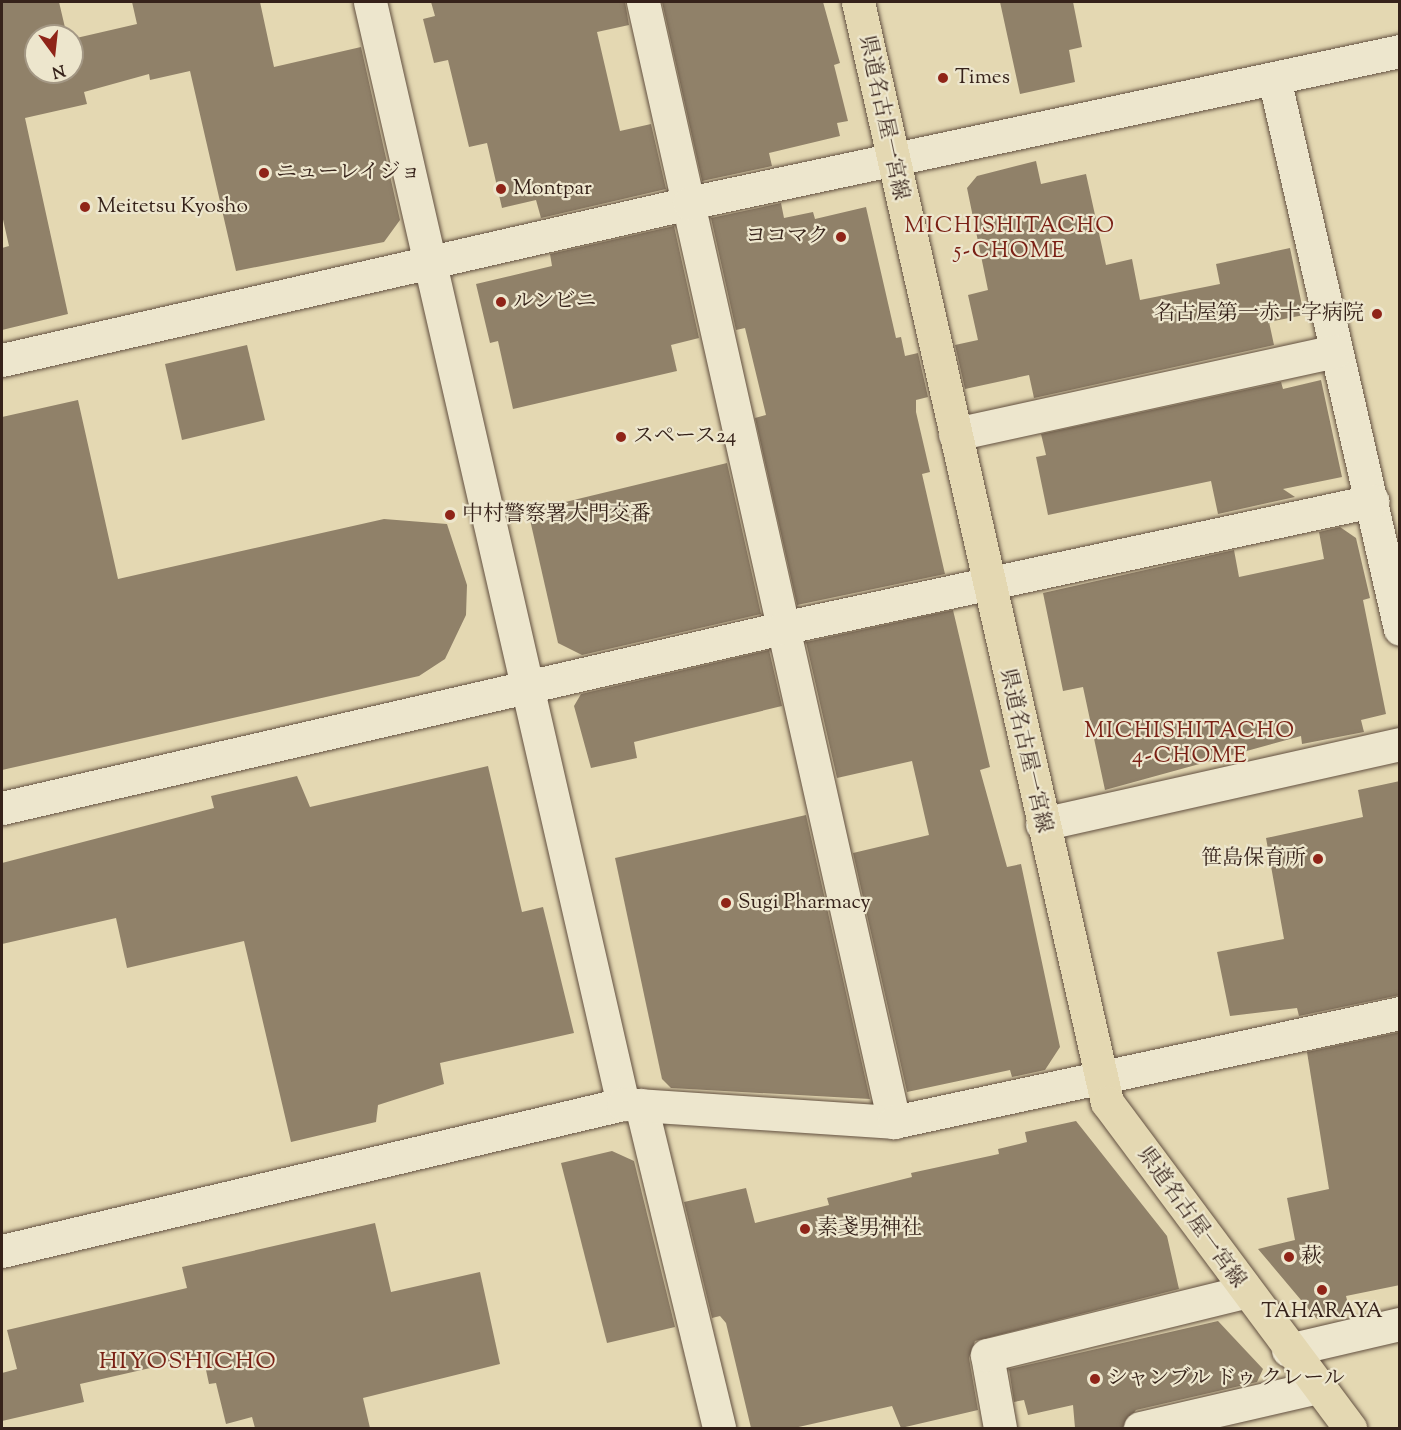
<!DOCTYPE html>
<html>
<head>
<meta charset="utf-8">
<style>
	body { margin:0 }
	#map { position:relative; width:1401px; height:1430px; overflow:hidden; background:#e4d8b2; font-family:"Sorts Mill Goudy","Noto Serif JP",serif }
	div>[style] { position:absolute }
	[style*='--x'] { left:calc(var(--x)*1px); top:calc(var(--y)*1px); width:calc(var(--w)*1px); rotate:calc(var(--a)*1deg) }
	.building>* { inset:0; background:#908169 }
	.roads { filter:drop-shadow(0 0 2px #625040) drop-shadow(0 0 2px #625040) }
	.minor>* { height:33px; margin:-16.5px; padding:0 16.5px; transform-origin:16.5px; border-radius:16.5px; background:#ede6cd }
	.major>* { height:33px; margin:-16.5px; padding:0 16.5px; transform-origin:16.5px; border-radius:16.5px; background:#e4d8b2 }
	.dots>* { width:16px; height:16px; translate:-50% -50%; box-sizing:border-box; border:3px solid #ede6cd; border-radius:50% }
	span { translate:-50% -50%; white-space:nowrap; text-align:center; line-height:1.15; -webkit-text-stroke:4.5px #ede6cd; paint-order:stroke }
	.poi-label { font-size:21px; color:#36221a }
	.left { translate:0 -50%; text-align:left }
	.right { translate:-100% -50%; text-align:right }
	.street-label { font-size:21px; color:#36221a }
	.neighbourhood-label { font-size:22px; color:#7a1f14; letter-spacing:1.5px }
	.quarter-label { font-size:24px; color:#7a1f14; letter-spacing:1.5px }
	.frame { position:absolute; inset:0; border:3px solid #36221a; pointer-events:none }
	.north { position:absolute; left:24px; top:24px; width:60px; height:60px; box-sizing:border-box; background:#ede6cd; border:2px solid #a49885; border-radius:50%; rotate:165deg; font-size:16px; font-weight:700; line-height:24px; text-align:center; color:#36221a }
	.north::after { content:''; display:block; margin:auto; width:21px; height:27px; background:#8f2418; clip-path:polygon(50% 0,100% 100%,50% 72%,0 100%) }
</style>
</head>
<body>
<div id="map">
	<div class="building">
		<i style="clip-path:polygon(2px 2px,59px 2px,67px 36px,36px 36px,36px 72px,72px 72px,72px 39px,137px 24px,132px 2px,260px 2px,274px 67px,361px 47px,400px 220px,384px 242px,236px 271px,190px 71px,150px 80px,149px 74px,84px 92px,87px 104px,25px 118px,68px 314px,2px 330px,2px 248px,9px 246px,2px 215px)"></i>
		<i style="clip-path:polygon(431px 2px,625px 2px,629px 25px,597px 32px,620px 131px,651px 124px,666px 189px,541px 218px,536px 200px,502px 208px,487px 143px,469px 147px,448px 60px,434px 63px,423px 19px,435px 16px)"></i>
		<i style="clip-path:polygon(662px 2px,823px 2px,840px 63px,834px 65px,848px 121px,837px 123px,840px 136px,769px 153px,772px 166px,702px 181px)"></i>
		<i style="clip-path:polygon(1000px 2px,1073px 2px,1082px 47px,1069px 50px,1075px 82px,1020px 94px)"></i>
		<i style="clip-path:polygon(1036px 161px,1041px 184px,1086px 174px,1106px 265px,1132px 259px,1140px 300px,1220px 284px,1216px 264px,1290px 248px,1304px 315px,1269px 322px,1274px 345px,1034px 398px,1029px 375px,965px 389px,955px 345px,978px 340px,968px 295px,988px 290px,967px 188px,977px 176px)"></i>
		<i style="clip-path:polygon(781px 203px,784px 218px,813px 212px,815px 219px,866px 207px,896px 338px,901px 337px,905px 356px,918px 353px,928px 397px,916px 400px,916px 412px,930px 472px,922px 474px,945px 574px,797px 605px,755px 418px,766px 415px,745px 328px,736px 330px,711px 218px)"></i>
		<i style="clip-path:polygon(674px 226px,699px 338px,671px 345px,677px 371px,513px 409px,498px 341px,490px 343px,476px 284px,552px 266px,550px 254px)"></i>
		<i style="clip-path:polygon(247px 345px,265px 420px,182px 440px,165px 364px)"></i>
		<i style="clip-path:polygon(1321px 380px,1342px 477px,1283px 489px,1295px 497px,1218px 514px,1211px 481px,1048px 515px,1036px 457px,1046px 455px,1041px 434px,1281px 382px,1283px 389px)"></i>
		<i style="clip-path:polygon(78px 400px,118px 579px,384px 519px,447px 524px,467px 585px,466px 615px,445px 659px,419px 676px,2px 770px,2px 417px)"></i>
		<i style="clip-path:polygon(727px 463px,761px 614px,582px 655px,558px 643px,528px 511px)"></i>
		<i style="clip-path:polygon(1340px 527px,1356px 538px,1370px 598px,1363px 600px,1386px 714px,1361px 720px,1364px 732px,1302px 744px,1301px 736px,1105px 790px,1083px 687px,1063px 691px,1043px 593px,1234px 550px,1239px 577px,1324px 559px,1319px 532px)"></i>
		<i style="clip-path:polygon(953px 610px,990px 767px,980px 770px,1007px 867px,1021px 864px,1060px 1047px,1045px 1070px,1012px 1077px,1010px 1070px,907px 1092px,853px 853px,929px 835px,912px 761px,837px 778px,806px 642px)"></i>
		<i style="clip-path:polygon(769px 650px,782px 706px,634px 742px,637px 758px,591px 768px,574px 706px,581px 694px)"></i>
		<i style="clip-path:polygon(488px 766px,522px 912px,543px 907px,574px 1033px,440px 1063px,444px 1084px,378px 1105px,376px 1122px,291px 1142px,244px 941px,127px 968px,116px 918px,2px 944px,2px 863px,214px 808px,211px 796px,297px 776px,310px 807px)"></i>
		<i style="clip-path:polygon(1400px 781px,1400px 995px,1299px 1016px,1297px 1008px,1230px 1016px,1217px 952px,1284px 939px,1266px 838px,1363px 817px,1358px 790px)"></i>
		<i style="clip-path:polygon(806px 815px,870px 1099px,671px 1088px,662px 1079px,615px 858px)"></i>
		<i style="clip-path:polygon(1400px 1032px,1400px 1285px,1346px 1296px,1350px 1312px,1317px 1319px,1258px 1249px,1295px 1240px,1287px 1198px,1329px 1189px,1307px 1052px)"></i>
		<i style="clip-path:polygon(1076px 1121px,1167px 1236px,1179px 1289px,975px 1341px,969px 1358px,978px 1410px,901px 1428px,892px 1406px,794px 1428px,751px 1428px,726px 1323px,720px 1316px,712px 1318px,684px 1202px,746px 1188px,755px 1223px,829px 1205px,827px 1198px,912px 1177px,911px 1173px,999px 1154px,998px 1149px,1027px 1142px,1025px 1132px)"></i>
		<i style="clip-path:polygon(612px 1151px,634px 1161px,675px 1327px,607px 1343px,561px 1163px)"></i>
		<i style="clip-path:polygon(375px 1223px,391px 1292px,480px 1272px,500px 1364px,363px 1398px,370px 1428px,255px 1428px,252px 1417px,226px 1424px,216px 1383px,209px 1384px,203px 1356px,80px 1384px,84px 1402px,2px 1421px,2px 1373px,17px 1369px,7px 1330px,187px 1288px,182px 1267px)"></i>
		<i style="clip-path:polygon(1218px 1321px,1263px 1369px,1257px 1382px,1136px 1410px,1122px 1428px,1075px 1428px,1073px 1405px,1028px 1415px,1024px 1400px,1014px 1402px,1009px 1369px)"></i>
	</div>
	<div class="roads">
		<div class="minor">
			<i style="--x:370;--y:2;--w:1131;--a:77.07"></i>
			<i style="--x:643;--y:2;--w:1148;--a:77.37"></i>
			<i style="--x:1274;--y:78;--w:565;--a:77.12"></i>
			<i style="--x:2;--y:360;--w:705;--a:-12.87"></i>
			<i style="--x:689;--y:203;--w:727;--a:-12.07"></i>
			<i style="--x:955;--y:434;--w:390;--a:-12.3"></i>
			<i style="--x:2;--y:808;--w:800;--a:-12.99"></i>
			<i style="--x:782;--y:628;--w:604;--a:-12.15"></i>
			<i style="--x:1042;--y:824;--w:367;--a:-12.6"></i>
			<i style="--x:641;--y:1105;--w:332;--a:76.4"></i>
			<i style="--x:2;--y:1251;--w:638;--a:-13.32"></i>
			<i style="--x:623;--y:1104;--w:272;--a:3.8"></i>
			<i style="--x:894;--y:1122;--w:518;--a:-12.16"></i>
			<i style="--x:1288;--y:1350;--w:115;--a:-13.1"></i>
			<i style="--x:1000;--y:1428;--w:74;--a:-100.1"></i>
			<i style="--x:987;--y:1355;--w:265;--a:-13.8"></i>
			<i style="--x:1140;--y:1428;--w:182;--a:-13"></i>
		</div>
		<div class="major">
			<i style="--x:858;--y:2;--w:1128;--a:77.25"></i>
			<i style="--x:1107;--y:1102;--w:407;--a:53.3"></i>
		</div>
	</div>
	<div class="dots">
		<i style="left:943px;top:78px;background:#8f2418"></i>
		<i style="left:264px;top:173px;background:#8f2418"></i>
		<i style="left:501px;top:189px;background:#8f2418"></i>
		<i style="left:85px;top:207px;background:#8f2418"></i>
		<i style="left:841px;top:237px;background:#8f2418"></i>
		<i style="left:501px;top:302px;background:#8f2418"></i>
		<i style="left:1377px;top:314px;background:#8f2418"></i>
		<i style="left:621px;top:437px;background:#8f2418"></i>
		<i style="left:450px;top:515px;background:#8f2418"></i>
		<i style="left:1318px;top:859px;background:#8f2418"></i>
		<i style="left:726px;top:903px;background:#8f2418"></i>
		<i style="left:805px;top:1229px;background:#8f2418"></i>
		<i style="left:1289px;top:1257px;background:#8f2418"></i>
		<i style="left:1322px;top:1290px;background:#8f2418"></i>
		<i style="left:1095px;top:1379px;background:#8f2418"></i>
	</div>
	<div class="poi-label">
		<span class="left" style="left:955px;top:78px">Times</span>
		<span class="left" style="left:276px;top:173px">ニューレイジョ</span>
		<span class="left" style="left:513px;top:189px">Montpar</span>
		<span class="left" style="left:97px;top:207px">Meitetsu Kyosho</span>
		<span class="right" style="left:829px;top:237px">ヨコマク</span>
		<span class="left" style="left:513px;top:302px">ルンビニ</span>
		<span class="right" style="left:1364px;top:314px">名古屋第一赤十字病院</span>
		<span class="left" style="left:633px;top:437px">スペース24</span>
		<span class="left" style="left:462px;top:515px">中村警察署大門交番</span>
		<span class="right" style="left:1306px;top:859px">笹島保育所</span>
		<span class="left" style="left:738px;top:903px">Sugi Pharmacy</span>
		<span class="left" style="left:817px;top:1229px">素戔男神社</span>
		<span class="left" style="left:1301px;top:1257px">萩</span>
		<span style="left:1322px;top:1312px">TAHARAYA</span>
		<span class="left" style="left:1107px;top:1379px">シャンブル ドゥ クレール</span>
	</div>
	<div class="street-label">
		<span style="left:883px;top:118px;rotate:78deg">県道名古屋一宮線</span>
		<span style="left:1025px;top:751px;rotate:77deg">県道名古屋一宮線</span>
		<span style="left:1191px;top:1218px;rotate:54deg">県道名古屋一宮線</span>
	</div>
	<div class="neighbourhood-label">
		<span style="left:1010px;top:240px">MICHISHITACHO<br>5-CHOME</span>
		<span style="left:1190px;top:745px">MICHISHITACHO<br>4-CHOME</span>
	</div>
	<div class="quarter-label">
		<span style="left:188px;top:1363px">HIYOSHICHO</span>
	</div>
	<div class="frame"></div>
	<div class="north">N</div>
</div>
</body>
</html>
